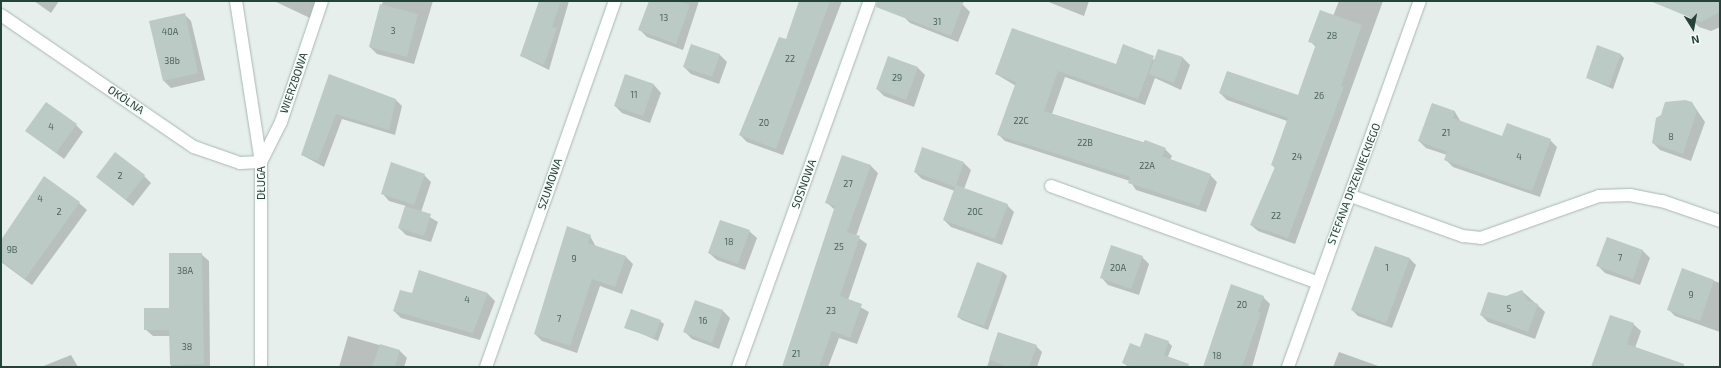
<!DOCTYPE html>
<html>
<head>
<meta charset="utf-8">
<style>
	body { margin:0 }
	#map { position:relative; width:1721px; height:368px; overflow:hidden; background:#e6efeb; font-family:"Exo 2",sans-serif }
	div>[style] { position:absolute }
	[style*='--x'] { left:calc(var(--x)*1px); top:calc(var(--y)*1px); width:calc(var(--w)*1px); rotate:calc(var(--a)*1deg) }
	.shadow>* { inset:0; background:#0003 }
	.building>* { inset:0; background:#bbcac4 }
	.roads { filter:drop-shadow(0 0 1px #a8b8b2) drop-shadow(0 0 1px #a8b8b2) }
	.minor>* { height:12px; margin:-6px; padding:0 6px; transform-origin:6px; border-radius:6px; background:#fff }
	.tertiary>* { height:12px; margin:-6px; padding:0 6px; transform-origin:6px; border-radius:6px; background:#fff }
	span { translate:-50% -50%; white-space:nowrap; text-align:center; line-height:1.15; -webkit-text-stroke:3px #f7fbf9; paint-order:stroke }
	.number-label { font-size:9px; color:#4a645c }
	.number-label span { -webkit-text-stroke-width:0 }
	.street-label { font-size:11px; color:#24423a }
	.frame { position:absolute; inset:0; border:2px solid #24423a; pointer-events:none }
	.north { position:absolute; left:1673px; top:8px; width:40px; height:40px; -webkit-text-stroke:3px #f7fbf9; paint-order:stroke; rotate:169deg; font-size:11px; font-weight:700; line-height:16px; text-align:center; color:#24423a }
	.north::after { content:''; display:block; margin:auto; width:14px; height:18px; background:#24423a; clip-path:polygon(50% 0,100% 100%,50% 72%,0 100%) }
</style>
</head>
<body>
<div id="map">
	<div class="shadow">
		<i style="clip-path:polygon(34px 1px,59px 1px,51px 13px)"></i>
		<i style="clip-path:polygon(274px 1px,316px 1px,310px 18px)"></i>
		<i style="clip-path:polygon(383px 1px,433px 1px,414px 64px,377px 54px,370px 47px)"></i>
		<i style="clip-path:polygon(540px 1px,569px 1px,549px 70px,521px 56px)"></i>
		<i style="clip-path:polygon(651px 1px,699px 1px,683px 50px,647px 37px,640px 30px)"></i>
		<i style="clip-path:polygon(800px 1px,842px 1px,783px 155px,747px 142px,740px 135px,787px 40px)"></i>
		<i style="clip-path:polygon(908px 1px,962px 4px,970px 12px,958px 42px,910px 23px,903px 16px)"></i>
		<i style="clip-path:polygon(1046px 1px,1089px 1px,1084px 16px)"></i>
		<i style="clip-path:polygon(1339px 1px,1383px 1px,1295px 244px,1258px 231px,1251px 225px,1276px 169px,1272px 165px,1287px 121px,1227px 100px,1220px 93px,1298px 97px,1316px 47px,1310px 41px,1333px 16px)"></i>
		<i style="clip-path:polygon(1686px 1px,1720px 1px,1720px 27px,1711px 31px,1699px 27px,1689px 17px,1684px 6px)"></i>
		<i style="clip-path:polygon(184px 14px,191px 21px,205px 80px,171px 88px,164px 81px)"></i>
		<i style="clip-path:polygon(1159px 50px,1183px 58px,1190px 65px,1181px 90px,1155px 78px,1145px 105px,1065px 77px,1052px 114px,1165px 149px,1172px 156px,1170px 160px,1210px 175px,1217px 182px,1206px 212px,1136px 190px,1130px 181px,1005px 141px,998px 134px,1016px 86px,996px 74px,1116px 65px,1156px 59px)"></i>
		<i style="clip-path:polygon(1620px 54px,1624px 58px,1613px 89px,1587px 78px)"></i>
		<i style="clip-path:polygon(720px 55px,727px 62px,719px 84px,691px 74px,684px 67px)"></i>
		<i style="clip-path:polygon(918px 68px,925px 75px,914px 107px,884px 96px,877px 89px)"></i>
		<i style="clip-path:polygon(330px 76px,396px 100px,402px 106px,395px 135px,342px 119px,324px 167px,302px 155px)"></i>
		<i style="clip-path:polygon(654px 85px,661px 93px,650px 123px,622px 113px,615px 106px)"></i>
		<i style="clip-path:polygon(1692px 103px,1705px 122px,1691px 161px,1660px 150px,1653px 143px)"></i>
		<i style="clip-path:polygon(1432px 104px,1455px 112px,1461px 122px,1503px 137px,1550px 140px,1557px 147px,1540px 197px,1453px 167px,1446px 160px,1447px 155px,1426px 148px,1419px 141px)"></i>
		<i style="clip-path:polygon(76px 125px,83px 132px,64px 159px,27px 131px)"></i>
		<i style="clip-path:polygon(842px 156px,871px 166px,878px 173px,856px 236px,867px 244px,848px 300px,869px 312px,857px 344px,839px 338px,828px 367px,783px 367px,835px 210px,826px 202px)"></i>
		<i style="clip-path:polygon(964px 163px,971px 170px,964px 189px,1007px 205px,1014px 212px,1002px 245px,951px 227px,944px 220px,955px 191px,922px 179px,915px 172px)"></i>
		<i style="clip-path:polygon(424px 175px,431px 182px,421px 212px,438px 222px,431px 242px,406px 235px,399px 228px,406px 206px,389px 201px,382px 193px)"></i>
		<i style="clip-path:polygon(144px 176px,151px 183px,133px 206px,97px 177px)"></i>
		<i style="clip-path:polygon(79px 203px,87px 210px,32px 285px,1px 262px,1px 241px)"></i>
		<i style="clip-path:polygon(749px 231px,757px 238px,745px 270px,717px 260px,709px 253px)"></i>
		<i style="clip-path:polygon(590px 236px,596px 247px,626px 257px,633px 264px,622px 294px,600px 286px,577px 353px,542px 341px,535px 334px)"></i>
		<i style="clip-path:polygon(1607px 238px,1643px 251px,1650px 258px,1640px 285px,1605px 273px,1598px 266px)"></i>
		<i style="clip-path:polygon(1376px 247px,1410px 259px,1416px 265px,1392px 328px,1358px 316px,1352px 310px)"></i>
		<i style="clip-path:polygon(201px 254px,209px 261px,210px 367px,171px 367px,170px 336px,153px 336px,145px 329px,170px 309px)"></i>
		<i style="clip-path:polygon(1142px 257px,1149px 264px,1139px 295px,1108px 285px,1101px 277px)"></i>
		<i style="clip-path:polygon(1682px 270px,1720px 283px,1720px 332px,1675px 316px,1668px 309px)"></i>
		<i style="clip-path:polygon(1003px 272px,1007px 276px,988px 330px,962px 320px,958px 317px)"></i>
		<i style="clip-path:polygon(1522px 291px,1545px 312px,1535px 339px,1488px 322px,1481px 315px)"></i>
		<i style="clip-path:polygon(488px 294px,495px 301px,480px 340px,401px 318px,394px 311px)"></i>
		<i style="clip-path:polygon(1263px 297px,1270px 304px,1252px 367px,1204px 367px)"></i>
		<i style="clip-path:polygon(695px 301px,723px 311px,730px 318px,719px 349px,692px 339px,685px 332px)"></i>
		<i style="clip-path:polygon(660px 321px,664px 324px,658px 341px,626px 327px)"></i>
		<i style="clip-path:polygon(1633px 324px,1641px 331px,1635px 348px,1654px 367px,1592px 367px)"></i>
		<i style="clip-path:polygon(999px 333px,1036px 346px,1042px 352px,1037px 367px,987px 367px)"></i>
		<i style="clip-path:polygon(348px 336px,400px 351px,407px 358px,404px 367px,339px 367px)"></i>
		<i style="clip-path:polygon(1168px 342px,1172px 346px,1164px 367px,1129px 367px,1123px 363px)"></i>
		<i style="clip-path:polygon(1339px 352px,1381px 367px,1333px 367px)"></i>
		<i style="clip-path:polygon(71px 355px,78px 367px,41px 367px)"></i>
	</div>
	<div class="building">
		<i style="clip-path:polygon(539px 1px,561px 1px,552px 27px,557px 28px,544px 65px,520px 56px)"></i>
		<i style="clip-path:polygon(649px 1px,677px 1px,690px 5px,676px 44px,638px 30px)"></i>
		<i style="clip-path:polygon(799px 1px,830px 1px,776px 149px,739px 135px,779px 37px,786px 39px)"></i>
		<i style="clip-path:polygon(877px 1px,964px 1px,951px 36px,876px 7px)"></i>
		<i style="clip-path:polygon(1650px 1px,1720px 1px,1720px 12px,1701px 22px)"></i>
		<i style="clip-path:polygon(380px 4px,418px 14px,407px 57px,369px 47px)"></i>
		<i style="clip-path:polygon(1320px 10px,1362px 25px,1341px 86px,1344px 87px,1288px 238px,1250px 225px,1275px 167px,1271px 165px,1288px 118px,1219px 93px,1227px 71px,1298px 95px,1316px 44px,1308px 42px)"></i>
		<i style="clip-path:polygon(185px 13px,198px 73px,163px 81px,149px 21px)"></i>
		<i style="clip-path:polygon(1012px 28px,1116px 64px,1123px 44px,1154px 56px,1138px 99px,1058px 71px,1044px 111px,1143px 143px,1145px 140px,1166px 148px,1162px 156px,1211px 174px,1199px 206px,1128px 183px,1130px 177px,997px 135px,1016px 82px,995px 74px)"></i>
		<i style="clip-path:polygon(691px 44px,720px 54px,712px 77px,683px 67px)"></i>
		<i style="clip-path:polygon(1597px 45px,1621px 54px,1609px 86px,1586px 78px)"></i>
		<i style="clip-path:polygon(1158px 49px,1183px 57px,1174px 83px,1149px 74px)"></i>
		<i style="clip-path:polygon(888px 56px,918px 67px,906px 100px,876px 89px)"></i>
		<i style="clip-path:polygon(329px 74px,396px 99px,389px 130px,336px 114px,318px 161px,301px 155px)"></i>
		<i style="clip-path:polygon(625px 74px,654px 84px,643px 116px,614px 106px)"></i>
		<i style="clip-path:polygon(1685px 100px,1692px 102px,1697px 111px,1683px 154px,1652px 143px,1656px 118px,1661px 115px,1665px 102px)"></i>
		<i style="clip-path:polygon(46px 102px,77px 124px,56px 153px,25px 131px)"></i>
		<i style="clip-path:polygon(1432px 103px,1455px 111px,1453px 118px,1502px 136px,1507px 123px,1551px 139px,1532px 191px,1444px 160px,1447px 152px,1418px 141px)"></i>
		<i style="clip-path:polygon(922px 147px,964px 162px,956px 185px,1008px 204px,995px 239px,943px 220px,955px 187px,914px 172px)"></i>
		<i style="clip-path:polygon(115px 152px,145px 175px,126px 200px,96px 177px)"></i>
		<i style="clip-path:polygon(842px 155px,871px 165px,847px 232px,860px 236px,840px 296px,862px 304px,850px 338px,832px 331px,819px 367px,782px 367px,835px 206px,825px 203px)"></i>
		<i style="clip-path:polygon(391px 162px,425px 174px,414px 205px,381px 194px)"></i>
		<i style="clip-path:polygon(44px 176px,80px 202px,25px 279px,1px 261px,1px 240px)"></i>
		<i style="clip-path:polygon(405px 206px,431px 214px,424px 236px,398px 228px)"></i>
		<i style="clip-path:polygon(720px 220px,750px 230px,738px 264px,708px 253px)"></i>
		<i style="clip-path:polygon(567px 226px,591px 235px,588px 243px,626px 256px,615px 287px,592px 279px,570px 346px,534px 334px)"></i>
		<i style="clip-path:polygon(1607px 237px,1643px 250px,1633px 279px,1596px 266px)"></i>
		<i style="clip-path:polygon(1111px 245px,1143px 256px,1131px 289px,1100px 278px)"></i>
		<i style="clip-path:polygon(1375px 246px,1410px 258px,1386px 323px,1351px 310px)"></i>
		<i style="clip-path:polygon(169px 253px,202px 253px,204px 364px,170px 365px,169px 330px,144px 330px,144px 308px,169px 308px)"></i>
		<i style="clip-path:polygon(977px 262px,1003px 272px,984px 326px,957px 317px)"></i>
		<i style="clip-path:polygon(1682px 268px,1714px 280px,1700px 321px,1667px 310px)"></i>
		<i style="clip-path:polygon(419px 270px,488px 293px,473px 333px,393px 311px,400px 290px,412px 293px)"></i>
		<i style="clip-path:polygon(1231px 284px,1264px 296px,1258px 312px,1261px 313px,1242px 367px,1203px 367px)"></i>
		<i style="clip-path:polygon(1522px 290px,1527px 300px,1538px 304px,1528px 332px,1480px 315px,1488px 292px,1506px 296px)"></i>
		<i style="clip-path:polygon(695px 300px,723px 310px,712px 343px,683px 332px)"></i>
		<i style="clip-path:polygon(631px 309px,661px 320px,654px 338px,624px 328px)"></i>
		<i style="clip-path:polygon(1610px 315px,1634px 323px,1627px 344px,1684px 364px,1684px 367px,1591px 367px)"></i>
		<i style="clip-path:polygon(998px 332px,1037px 345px,1029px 367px,1007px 367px,989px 359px)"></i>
		<i style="clip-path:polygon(1145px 333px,1169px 341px,1164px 355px,1189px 364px,1188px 367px,1133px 367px,1122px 363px,1130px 343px,1140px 347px)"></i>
		<i style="clip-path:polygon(380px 344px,400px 350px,395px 367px,372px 367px)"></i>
	</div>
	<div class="roads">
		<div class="minor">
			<i style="--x:1;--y:15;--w:234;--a:34.4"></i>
			<i style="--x:194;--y:147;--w:49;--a:19.2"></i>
			<i style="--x:240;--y:163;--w:21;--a:-3"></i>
			<i style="--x:261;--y:162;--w:45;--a:-63.4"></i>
			<i style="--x:281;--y:122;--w:128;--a:-71.3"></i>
			<i style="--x:1051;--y:186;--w:282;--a:19.9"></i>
			<i style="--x:1351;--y:196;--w:119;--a:19.7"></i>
			<i style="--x:1463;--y:236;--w:18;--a:6"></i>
			<i style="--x:1481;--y:238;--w:125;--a:-19.6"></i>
			<i style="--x:1599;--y:196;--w:31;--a:-2"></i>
			<i style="--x:1630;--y:195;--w:33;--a:11"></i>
			<i style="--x:1662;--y:201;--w:61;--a:19"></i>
			<i style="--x:486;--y:367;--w:388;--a:-70.6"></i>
			<i style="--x:738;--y:367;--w:389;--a:-70.2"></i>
			<i style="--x:1288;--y:367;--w:389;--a:-70.2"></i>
		</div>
		<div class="tertiary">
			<i style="--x:236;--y:1;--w:163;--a:81.2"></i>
			<i style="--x:261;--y:162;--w:205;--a:90"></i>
		</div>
	</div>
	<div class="number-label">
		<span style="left:664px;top:18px">13</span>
		<span style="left:937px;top:22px">31</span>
		<span style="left:393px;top:31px">3</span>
		<span style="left:170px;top:32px">40A</span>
		<span style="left:1332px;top:36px">28</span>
		<span style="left:790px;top:59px">22</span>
		<span style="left:172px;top:61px">38b</span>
		<span style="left:897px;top:78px">29</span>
		<span style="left:634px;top:95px">11</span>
		<span style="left:1319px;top:96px">26</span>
		<span style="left:1021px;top:121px">22C</span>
		<span style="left:764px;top:123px">20</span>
		<span style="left:51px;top:127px">4</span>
		<span style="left:1446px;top:133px">21</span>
		<span style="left:1671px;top:137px">8</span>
		<span style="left:1085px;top:143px">22B</span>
		<span style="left:1297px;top:157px">24</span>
		<span style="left:1519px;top:157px">4</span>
		<span style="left:1147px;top:166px">22A</span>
		<span style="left:120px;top:176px">2</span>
		<span style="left:848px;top:184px">27</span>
		<span style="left:40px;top:199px">4</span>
		<span style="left:59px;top:212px">2</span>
		<span style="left:975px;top:212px">20C</span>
		<span style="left:1276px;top:216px">22</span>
		<span style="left:729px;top:242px">18</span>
		<span style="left:839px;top:247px">25</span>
		<span style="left:12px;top:250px">9B</span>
		<span style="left:1620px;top:258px">7</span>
		<span style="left:574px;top:259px">9</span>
		<span style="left:1118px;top:268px">20A</span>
		<span style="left:1387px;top:268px">1</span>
		<span style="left:185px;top:271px">38A</span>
		<span style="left:1691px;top:295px">9</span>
		<span style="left:467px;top:300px">4</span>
		<span style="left:1242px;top:305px">20</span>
		<span style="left:1509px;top:309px">5</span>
		<span style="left:831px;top:311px">23</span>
		<span style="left:559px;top:319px">7</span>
		<span style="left:703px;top:321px">16</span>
		<span style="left:187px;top:347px">38</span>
		<span style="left:796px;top:354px">21</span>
		<span style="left:1217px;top:356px">18</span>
	</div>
	<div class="street-label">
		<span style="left:294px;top:83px;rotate:-71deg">WIERZBOWA</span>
		<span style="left:126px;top:100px;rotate:34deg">OKÓLNA</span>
		<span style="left:261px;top:183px;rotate:-90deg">DŁUGA</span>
		<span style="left:550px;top:184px;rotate:-71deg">SZUMOWA</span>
		<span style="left:804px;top:184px;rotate:-70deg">SOSNOWA</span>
		<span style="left:1354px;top:184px;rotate:-69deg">STEFANA DRZEWIECKIEGO</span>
	</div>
	<div class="frame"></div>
	<div class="north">N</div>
</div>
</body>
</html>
